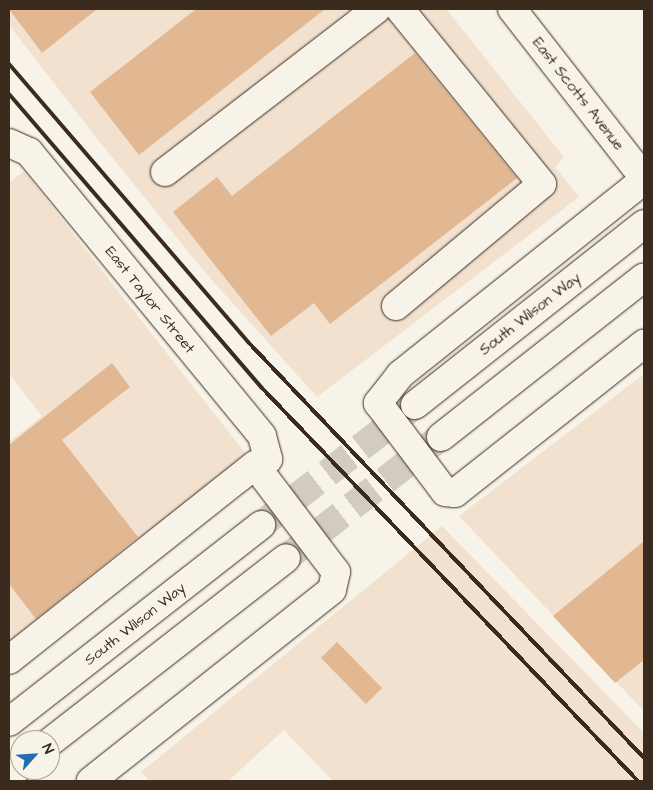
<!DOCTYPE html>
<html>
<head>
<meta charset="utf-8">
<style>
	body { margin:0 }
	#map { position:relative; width:653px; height:790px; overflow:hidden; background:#f7f3e8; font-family:"Architects Daughter",sans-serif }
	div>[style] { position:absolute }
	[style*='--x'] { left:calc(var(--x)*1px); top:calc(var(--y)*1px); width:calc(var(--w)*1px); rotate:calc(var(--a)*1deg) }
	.built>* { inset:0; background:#f1e1ce }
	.building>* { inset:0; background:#e2b892 }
	.major-tunnel>* { height:28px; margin-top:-14px; transform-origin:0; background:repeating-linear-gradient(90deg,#d1cbc0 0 28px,transparent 0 42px) }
	.roads { filter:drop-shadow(0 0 1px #3b2a1e) drop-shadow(0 0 1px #3b2a1e) }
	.minor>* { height:28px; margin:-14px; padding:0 14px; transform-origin:14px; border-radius:14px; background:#f7f3e8 }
	.major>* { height:28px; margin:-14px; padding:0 14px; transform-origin:14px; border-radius:14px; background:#f7f3e8 }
	.rail>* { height:4px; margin:-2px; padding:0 2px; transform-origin:2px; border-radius:2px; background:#3b2a1e }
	span { translate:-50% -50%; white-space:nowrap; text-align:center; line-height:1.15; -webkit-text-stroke:4.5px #f7f3e8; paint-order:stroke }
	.street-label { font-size:15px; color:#3b2a1e }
	.frame { position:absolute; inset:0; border:10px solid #3b2a1e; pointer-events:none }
	.north { position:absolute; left:10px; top:730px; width:50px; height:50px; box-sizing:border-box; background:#f7f3e8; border:1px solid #aca397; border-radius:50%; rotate:64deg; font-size:14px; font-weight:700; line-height:20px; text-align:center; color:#3b2a1e }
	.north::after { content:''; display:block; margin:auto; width:18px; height:22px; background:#1f6fb2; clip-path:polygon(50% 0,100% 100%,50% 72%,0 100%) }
</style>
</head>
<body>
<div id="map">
	<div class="built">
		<i style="clip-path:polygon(9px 9px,446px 9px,564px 157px,555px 167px,579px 197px,317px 397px,203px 270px,95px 136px,9px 25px)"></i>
		<i style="clip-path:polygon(24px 171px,249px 458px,9px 645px,9px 442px,42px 416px,9px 374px,9px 183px)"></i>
		<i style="clip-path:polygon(644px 374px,644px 711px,459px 516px)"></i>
		<i style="clip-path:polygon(442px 526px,644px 733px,644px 781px,333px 781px,284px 730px,228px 781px,150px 781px,141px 772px)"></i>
	</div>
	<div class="building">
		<i style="clip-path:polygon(9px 9px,97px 9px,42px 53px)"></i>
		<i style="clip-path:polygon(196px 9px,325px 9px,139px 155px,90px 92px)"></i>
		<i style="clip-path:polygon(415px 53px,517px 178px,330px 324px,314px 303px,271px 336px,173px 212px,217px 177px,232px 196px)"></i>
		<i style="clip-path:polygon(112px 363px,130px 387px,62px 440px,138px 537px,36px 619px,9px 584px,9px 445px)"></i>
		<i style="clip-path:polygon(644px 541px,644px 660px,615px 683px,553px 616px)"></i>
		<i style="clip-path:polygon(337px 642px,382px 688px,366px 704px,321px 658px)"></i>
	</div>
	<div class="major-tunnel">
		<i style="--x:261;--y:525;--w:195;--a:-37.9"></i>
		<i style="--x:286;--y:558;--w:192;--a:-38"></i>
	</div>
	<div class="roads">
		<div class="minor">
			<i style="--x:512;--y:9;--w:214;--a:52"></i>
			<i style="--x:9;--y:143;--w:22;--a:24"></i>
			<i style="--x:29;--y:152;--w:367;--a:50.6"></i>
			<i style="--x:262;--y:436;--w:24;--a:75"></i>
			<i style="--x:268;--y:459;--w:14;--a:155"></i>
			<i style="--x:165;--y:172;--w:267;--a:-37.6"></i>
			<i style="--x:396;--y:306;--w:190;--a:-39.9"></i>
			<i style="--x:542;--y:184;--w:225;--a:-129.1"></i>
		</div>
		<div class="major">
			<i style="--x:644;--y:180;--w:312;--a:141.4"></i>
			<i style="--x:400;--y:375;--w:36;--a:128"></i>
			<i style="--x:378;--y:403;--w:111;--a:53"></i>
			<i style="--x:445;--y:492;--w:10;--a:6"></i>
			<i style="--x:455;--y:493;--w:241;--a:-38.3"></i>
			<i style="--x:415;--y:405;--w:292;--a:-38.3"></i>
			<i style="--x:441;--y:437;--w:258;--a:-38.2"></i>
			<i style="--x:9;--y:660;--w:314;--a:-38.4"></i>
			<i style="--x:255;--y:465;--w:134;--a:52.9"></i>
			<i style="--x:336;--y:572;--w:18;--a:103"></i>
			<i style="--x:332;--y:590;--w:308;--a:141.6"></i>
			<i style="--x:9;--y:722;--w:320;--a:-38"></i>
			<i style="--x:50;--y:742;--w:299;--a:-37.9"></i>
			<i style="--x:9;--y:775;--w:14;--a:-39"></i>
		</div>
	</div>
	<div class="rail">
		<i style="--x:9;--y:64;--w:368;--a:49.3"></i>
		<i style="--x:249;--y:343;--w:573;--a:46.41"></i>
		<i style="--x:9;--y:94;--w:388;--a:49.3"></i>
		<i style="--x:262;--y:388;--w:544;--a:46.27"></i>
	</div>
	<div class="street-label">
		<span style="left:578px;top:94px;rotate:52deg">East Scotts Avenue</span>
		<span style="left:150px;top:300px;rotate:51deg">East Taylor Street</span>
		<span style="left:530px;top:314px;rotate:-38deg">South Wilson Way</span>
		<span style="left:135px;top:624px;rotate:-38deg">South Wilson Way</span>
	</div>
	<div class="frame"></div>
	<div class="north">N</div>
</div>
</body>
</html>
